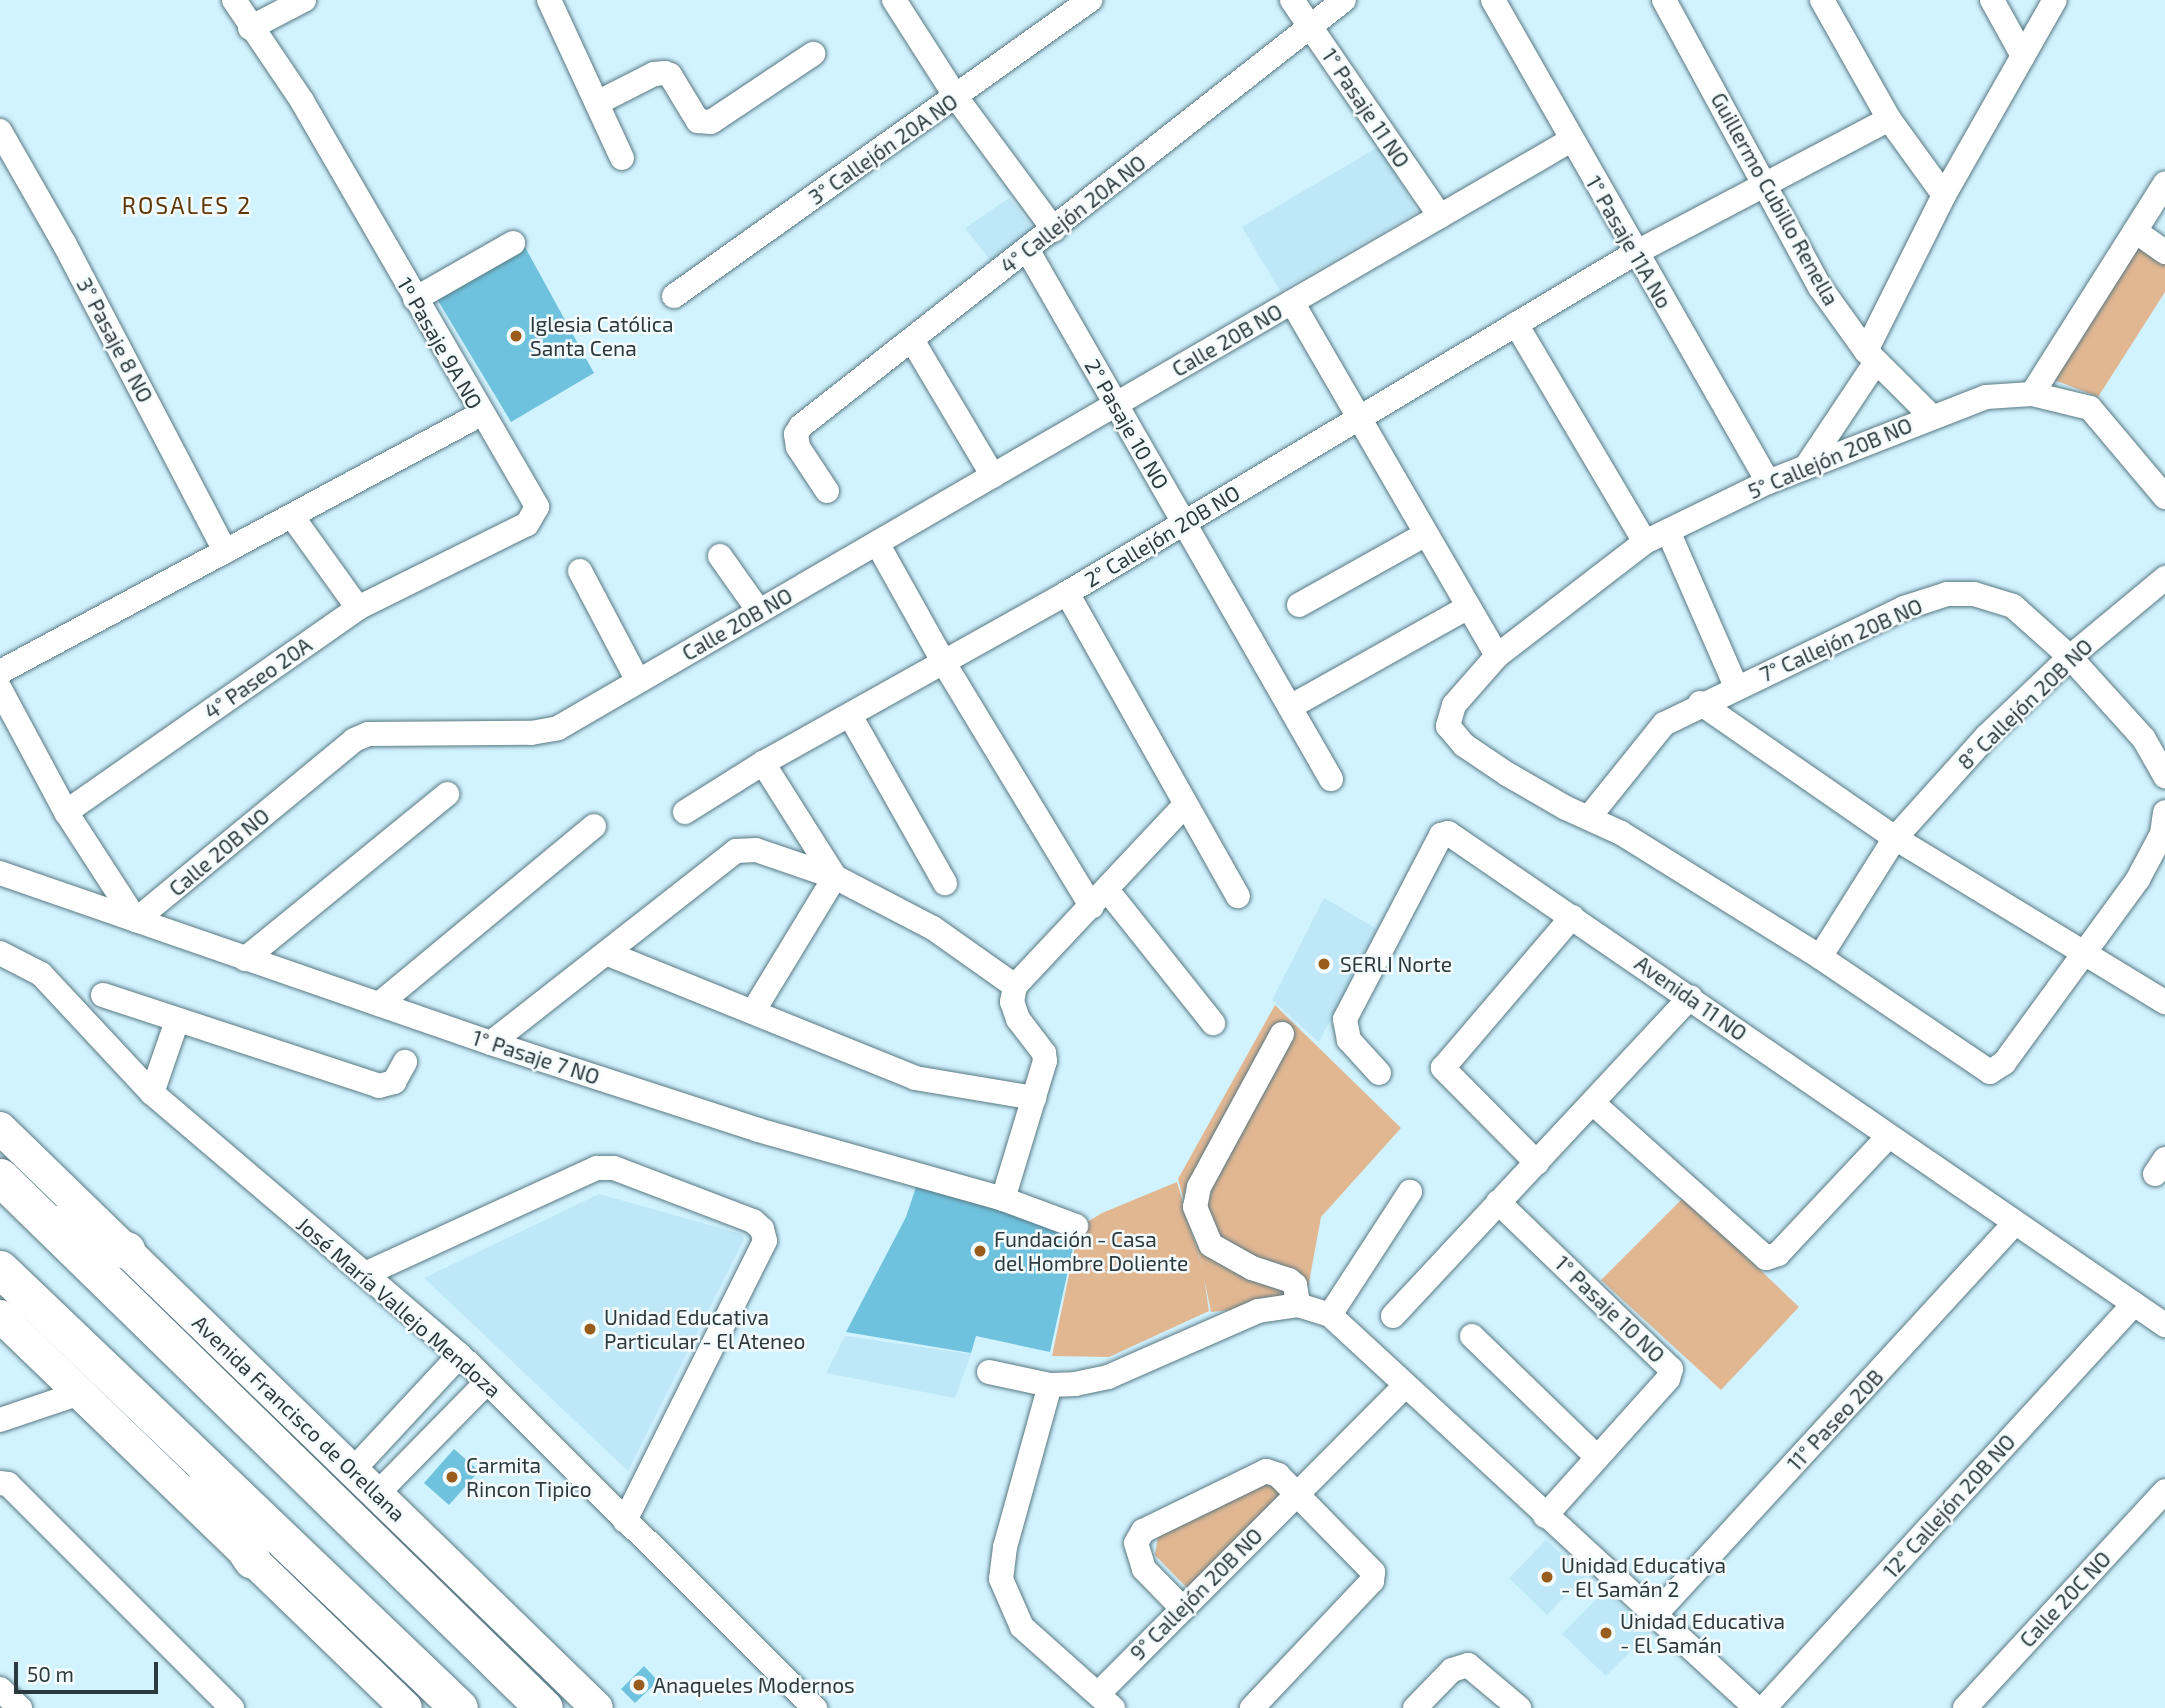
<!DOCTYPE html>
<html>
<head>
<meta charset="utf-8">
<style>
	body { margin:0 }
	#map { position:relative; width:2165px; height:1708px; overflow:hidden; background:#d1f3ff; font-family:"Exo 2",sans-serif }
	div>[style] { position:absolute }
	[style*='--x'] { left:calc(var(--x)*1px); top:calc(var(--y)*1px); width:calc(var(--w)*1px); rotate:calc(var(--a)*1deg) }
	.built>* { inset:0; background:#bee8f7 }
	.green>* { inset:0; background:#e1b792 }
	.building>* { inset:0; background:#6fc2dd }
	.roads { filter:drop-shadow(0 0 2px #597882) drop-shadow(0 0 2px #597882) }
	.minor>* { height:24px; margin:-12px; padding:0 12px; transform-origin:12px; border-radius:12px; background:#fff }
	.major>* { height:32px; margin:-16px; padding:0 16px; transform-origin:16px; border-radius:16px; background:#fff }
	.highway>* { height:37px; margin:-18.5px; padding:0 18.5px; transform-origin:18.5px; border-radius:18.5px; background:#fff }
	.dots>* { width:19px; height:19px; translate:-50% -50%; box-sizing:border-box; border:4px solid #f4fbfd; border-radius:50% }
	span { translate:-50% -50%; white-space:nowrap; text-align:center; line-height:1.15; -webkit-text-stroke:5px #f4fbfd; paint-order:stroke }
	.street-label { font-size:21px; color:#2c3a3e }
	.poi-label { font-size:21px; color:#2c3a3e }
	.left { translate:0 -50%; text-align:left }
	.neighbourhood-label { font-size:23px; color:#5e3607; letter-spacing:2px }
	.scale { position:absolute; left:14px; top:1662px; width:144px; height:32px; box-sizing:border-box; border:4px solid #2c3a3e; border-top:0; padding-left:9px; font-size:21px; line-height:24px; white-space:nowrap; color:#2c3a3e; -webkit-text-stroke:5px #f4fbfd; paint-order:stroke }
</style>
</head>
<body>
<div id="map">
	<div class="built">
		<i style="clip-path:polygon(1380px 146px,1417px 212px,1280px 291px,1242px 227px)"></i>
		<i style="clip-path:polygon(1009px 198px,1035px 231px,994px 265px,965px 228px)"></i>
		<i style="clip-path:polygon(1324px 898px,1377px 929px,1319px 1042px,1272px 1000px)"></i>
		<i style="clip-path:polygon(599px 1194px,742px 1234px,744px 1239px,628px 1471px,424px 1278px)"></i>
		<i style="clip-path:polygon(845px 1336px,971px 1354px,955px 1398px,826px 1373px)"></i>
		<i style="clip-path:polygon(1546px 1540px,1585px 1576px,1547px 1615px,1509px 1578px)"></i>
		<i style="clip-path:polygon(1605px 1590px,1650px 1632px,1606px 1676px,1562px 1634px)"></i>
	</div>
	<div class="green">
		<i style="clip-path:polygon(2140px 240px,2165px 259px,2165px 292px,2098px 397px,2052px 379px)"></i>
		<i style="clip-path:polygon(1275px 1005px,1401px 1128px,1321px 1217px,1308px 1288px,1240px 1309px,1211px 1312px,1204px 1278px,1209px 1311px,1109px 1357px,1052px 1356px,1079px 1227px,1102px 1213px,1177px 1182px,1203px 1270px,1178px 1179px)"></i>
		<i style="clip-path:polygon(1684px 1197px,1799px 1307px,1721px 1390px,1601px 1280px)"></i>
		<i style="clip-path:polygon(1267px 1481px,1287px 1496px,1192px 1593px,1155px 1555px,1158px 1536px)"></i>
	</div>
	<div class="building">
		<i style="clip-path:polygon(525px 247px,594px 373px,511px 422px,437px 299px)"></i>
		<i style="clip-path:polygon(917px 1184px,1077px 1230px,1050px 1352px,976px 1336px,971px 1353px,846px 1332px,906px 1217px)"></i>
		<i style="clip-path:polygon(454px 1449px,479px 1471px,449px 1505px,424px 1483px)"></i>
		<i style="clip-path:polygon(644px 1666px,658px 1681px,635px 1703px,621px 1689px)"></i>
	</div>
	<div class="roads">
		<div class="minor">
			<i style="--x:234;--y:0;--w:122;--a:56"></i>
			<i style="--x:302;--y:101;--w:469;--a:59.9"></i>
			<i style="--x:537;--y:507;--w:20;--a:120"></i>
			<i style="--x:527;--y:524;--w:189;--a:153.6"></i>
			<i style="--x:549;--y:0;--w:174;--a:65.2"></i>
			<i style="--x:894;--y:0;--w:115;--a:57.4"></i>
			<i style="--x:956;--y:97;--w:165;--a:53.6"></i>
			<i style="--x:1292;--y:0;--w:262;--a:55.6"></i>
			<i style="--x:1493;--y:0;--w:555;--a:60.29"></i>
			<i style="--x:1664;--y:0;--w:327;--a:61.5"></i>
			<i style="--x:1820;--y:287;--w:79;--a:54.3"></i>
			<i style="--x:1866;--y:351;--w:92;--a:45"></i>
			<i style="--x:1822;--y:0;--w:137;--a:60.6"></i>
			<i style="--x:1889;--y:119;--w:94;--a:54.1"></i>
			<i style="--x:1992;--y:0;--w:64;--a:61"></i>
			<i style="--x:250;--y:28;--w:61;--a:-27.4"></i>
			<i style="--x:597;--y:103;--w:64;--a:-27"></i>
			<i style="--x:654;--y:74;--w:11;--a:-5"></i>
			<i style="--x:665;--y:73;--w:5;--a:22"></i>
			<i style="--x:670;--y:75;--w:54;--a:58.7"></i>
			<i style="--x:698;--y:121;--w:13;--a:4"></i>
			<i style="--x:711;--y:122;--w:123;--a:-33.7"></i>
			<i style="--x:0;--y:131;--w:129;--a:60.3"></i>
			<i style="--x:64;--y:243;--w:348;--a:62.4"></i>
			<i style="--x:2135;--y:231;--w:37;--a:35"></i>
			<i style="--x:1028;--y:251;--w:609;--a:60.15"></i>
			<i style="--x:674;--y:296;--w:511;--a:-35.43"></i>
			<i style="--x:415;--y:299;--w:113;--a:-29.7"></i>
			<i style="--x:1292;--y:302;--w:409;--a:59.9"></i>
			<i style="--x:1516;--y:324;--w:253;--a:59.4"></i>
			<i style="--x:912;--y:340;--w:158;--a:59.2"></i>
			<i style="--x:1866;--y:351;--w:174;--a:-63.4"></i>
			<i style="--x:1944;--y:195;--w:224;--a:-60.4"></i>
			<i style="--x:2032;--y:394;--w:249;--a:-57.7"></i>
			<i style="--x:1806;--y:467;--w:126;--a:-56.3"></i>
			<i style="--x:827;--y:491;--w:53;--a:-123.4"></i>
			<i style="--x:798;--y:447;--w:13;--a:-99"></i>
			<i style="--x:796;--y:434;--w:9;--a:-58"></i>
			<i style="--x:801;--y:426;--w:690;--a:-38.12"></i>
			<i style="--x:2165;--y:497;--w:116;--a:-130.1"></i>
			<i style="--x:2090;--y:408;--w:60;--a:-166.4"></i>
			<i style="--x:2032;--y:394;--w:46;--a:176.3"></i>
			<i style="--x:1986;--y:397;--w:234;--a:158.7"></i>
			<i style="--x:1768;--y:482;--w:137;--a:154"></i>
			<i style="--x:1645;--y:542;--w:187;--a:142.4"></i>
			<i style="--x:1497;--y:656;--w:65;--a:131.3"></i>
			<i style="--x:1454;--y:705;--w:22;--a:106"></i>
			<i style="--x:1448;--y:726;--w:25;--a:50"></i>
			<i style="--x:1464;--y:745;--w:52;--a:34"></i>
			<i style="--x:1507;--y:774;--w:68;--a:30"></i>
			<i style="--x:1566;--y:808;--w:60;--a:24.4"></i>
			<i style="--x:1621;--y:833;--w:234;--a:31.9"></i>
			<i style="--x:1820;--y:957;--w:205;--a:34.1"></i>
			<i style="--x:1990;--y:1072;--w:17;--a:-33"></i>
			<i style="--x:2004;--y:1063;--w:228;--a:-53.9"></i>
			<i style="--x:2138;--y:879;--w:51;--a:-61.9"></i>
			<i style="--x:2162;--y:834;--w:22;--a:-82"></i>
			<i style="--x:1668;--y:531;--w:170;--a:66.4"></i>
			<i style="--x:877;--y:543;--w:137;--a:60.8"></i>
			<i style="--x:944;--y:663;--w:285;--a:58.8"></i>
			<i style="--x:720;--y:556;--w:67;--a:54.7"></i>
			<i style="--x:580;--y:571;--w:124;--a:62.2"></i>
			<i style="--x:1067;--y:593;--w:348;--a:60.6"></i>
			<i style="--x:1299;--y:605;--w:145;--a:-29.2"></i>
			<i style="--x:0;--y:672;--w:546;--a:-28.21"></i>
			<i style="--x:0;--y:689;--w:140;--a:61.8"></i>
			<i style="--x:66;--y:812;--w:129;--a:57.1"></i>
			<i style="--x:136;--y:920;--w:283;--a:-39.5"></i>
			<i style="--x:354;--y:740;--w:15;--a:-23"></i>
			<i style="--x:368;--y:734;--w:163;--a:-0.4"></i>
			<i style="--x:531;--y:733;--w:27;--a:-10"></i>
			<i style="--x:558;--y:728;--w:1171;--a:-30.13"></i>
			<i style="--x:1700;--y:703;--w:237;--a:34.7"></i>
			<i style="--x:1895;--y:838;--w:316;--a:31.3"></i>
			<i style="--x:1290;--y:707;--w:204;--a:-29.3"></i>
			<i style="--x:851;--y:717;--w:191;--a:60.5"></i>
			<i style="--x:66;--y:812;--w:356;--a:-34.9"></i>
			<i style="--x:358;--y:608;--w:113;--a:-125.7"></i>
			<i style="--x:685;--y:812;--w:92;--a:-32.1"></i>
			<i style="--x:763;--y:763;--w:348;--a:-29.2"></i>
			<i style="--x:1067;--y:593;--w:662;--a:-30.9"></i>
			<i style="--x:1635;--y:253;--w:287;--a:-27.8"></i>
			<i style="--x:1590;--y:816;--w:118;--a:-51.2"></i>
			<i style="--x:1664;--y:724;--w:267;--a:-25.8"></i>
			<i style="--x:1904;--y:608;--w:45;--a:-18"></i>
			<i style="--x:1947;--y:594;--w:27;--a:0"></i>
			<i style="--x:1974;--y:594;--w:41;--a:17.1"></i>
			<i style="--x:2013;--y:606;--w:76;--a:41.8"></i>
			<i style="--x:2070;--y:657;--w:110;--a:47.9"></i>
			<i style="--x:2144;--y:739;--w:43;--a:60.4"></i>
			<i style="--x:0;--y:873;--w:520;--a:19.1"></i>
			<i style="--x:491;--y:1043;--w:281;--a:18"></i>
			<i style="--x:758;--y:1130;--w:255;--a:15.7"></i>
			<i style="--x:1003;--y:1199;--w:78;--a:20.3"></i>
			<i style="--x:1108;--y:891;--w:169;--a:51.5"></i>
			<i style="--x:0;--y:953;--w:46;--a:27.1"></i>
			<i style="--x:41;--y:974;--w:163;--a:47"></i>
			<i style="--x:152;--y:1093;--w:404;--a:40.4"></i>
			<i style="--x:460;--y:1355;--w:501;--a:44.84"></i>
			<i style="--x:606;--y:953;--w:333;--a:22"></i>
			<i style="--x:915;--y:1078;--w:121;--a:9.5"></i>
			<i style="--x:1820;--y:957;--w:141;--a:-57.8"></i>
			<i style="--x:1895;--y:838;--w:137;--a:-48"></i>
			<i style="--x:1987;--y:736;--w:115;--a:-43.6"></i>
			<i style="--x:2070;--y:657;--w:124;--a:-39.7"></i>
			<i style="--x:245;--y:959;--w:261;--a:-39.2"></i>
			<i style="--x:103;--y:995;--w:291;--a:18.2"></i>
			<i style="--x:379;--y:1086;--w:16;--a:-15"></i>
			<i style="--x:394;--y:1082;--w:23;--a:-61"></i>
			<i style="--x:379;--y:1004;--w:279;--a:-39.6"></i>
			<i style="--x:754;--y:1010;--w:156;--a:-58.7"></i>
			<i style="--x:835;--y:877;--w:135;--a:-122.3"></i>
			<i style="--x:1282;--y:1034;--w:174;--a:118.5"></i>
			<i style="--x:1199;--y:1187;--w:20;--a:101"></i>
			<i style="--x:1195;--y:1207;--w:41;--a:67.2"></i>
			<i style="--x:1211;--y:1245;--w:47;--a:29.3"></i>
			<i style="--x:1252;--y:1268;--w:39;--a:18"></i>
			<i style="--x:1289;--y:1280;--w:8;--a:40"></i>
			<i style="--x:1295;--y:1285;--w:20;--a:81"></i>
			<i style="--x:491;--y:1043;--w:311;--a:-38.1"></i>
			<i style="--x:736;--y:851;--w:20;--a:-3"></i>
			<i style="--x:756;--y:850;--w:83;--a:18.9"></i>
			<i style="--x:835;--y:877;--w:110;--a:27.5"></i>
			<i style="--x:933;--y:928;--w:100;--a:35.3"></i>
			<i style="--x:1015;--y:986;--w:248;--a:-46.8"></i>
			<i style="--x:1379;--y:1073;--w:45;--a:-132.3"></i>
			<i style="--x:1349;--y:1040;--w:21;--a:-101"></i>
			<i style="--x:1345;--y:1019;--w:208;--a:-62.4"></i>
			<i style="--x:1441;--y:835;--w:7;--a:-16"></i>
			<i style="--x:1448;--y:833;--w:870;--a:34.46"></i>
			<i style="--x:152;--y:1093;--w:76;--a:-70.9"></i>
			<i style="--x:1594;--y:1104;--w:231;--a:41.8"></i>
			<i style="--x:1766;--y:1258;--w:13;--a:-18"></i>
			<i style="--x:1778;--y:1254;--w:162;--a:-46.8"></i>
			<i style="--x:1537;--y:1163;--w:134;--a:-134.7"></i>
			<i style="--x:1443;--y:1068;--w:199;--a:-49.5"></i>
			<i style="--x:2155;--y:1174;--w:18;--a:-56"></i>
			<i style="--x:1003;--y:1199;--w:144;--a:-73.1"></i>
			<i style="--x:1045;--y:1061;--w:8;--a:-97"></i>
			<i style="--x:1044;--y:1053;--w:43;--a:-127.4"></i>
			<i style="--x:1018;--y:1019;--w:18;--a:-109"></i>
			<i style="--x:1012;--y:1002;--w:16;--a:-79"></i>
			<i style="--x:1498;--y:1202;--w:240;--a:44"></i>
			<i style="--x:1671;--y:1369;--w:10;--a:107"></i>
			<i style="--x:1668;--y:1379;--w:184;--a:131.9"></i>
			<i style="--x:365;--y:1274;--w:255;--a:-24.6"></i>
			<i style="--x:597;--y:1168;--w:17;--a:0"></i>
			<i style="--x:614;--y:1168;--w:149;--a:20.9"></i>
			<i style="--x:753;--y:1221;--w:12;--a:42"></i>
			<i style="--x:762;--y:1229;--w:12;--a:76"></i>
			<i style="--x:765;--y:1241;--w:313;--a:116.6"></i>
			<i style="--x:1330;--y:1315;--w:147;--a:-57"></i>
			<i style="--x:1393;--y:1316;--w:436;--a:-47"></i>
			<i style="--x:1472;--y:1336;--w:174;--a:44.1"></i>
			<i style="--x:989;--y:1372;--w:62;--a:12"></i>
			<i style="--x:1050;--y:1385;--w:25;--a:-2"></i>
			<i style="--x:1075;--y:1384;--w:34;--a:-12"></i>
			<i style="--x:1108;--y:1377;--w:164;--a:-23.7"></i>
			<i style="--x:1258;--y:1311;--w:40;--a:-8.5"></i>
			<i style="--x:1298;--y:1305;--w:34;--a:17"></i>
			<i style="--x:1330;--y:1315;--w:580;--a:42.69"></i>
			<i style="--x:1050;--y:1385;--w:168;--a:105.5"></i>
			<i style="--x:1005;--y:1547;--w:32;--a:97"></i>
			<i style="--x:1001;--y:1579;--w:52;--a:66.4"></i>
			<i style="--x:1022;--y:1627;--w:122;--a:41.7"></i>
			<i style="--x:0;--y:1420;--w:84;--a:-18.6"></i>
			<i style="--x:353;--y:1470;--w:157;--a:-47.1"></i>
			<i style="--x:0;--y:1483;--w:8;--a:7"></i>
			<i style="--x:8;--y:1484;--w:317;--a:45"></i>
			<i style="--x:377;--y:1494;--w:157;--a:-45.5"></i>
			<i style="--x:1183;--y:1609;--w:56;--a:-134.3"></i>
			<i style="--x:1144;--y:1569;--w:27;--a:-107"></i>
			<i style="--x:1136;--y:1543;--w:14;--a:-60"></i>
			<i style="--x:1143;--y:1531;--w:137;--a:-26"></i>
			<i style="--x:1266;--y:1471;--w:13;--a:18"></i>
			<i style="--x:1278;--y:1475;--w:136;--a:45.6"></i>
			<i style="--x:1373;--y:1572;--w:9;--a:96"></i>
			<i style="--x:1372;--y:1581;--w:175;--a:133.4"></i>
			<i style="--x:1654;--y:1616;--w:534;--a:-47.43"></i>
			<i style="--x:0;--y:1689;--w:28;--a:44"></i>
			<i style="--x:1098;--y:1694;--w:433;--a:-45.1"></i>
			<i style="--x:1415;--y:1708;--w:53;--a:-45.8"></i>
			<i style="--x:1452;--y:1670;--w:17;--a:-17"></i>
			<i style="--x:1468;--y:1665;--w:67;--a:40.1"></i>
			<i style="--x:1764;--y:1708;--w:548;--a:-47.52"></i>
			<i style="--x:1965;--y:1708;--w:295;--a:-47.3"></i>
		</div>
		<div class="major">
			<i style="--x:0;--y:1128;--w:832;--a:44.17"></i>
			<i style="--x:0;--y:1316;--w:564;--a:43.99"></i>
		</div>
		<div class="highway">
			<i style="--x:0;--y:1177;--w:760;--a:44.31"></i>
			<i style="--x:55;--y:1224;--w:76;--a:20.1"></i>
			<i style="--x:0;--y:1269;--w:635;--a:43.72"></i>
			<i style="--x:204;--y:1487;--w:87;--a:56.7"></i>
		</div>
	</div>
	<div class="dots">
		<i style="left:516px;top:336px;background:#985d1d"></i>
		<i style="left:1324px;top:964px;background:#985d1d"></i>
		<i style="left:980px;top:1251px;background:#985d1d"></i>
		<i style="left:590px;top:1329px;background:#985d1d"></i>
		<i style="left:452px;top:1477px;background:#985d1d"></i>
		<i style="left:1547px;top:1577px;background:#985d1d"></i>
		<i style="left:1606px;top:1633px;background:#985d1d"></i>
		<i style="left:639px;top:1685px;background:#985d1d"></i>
	</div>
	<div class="street-label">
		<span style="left:1366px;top:108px;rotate:56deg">1° Pasaje 11 NO</span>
		<span style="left:883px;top:149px;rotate:-35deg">3° Callejón 20A NO</span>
		<span style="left:1775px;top:199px;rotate:61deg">Guillermo Cubillo Renella</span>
		<span style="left:1073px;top:214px;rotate:-38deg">4° Callejón 20A NO</span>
		<span style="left:1629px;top:242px;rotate:60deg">1° Pasaje 11A No</span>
		<span style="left:115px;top:340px;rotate:62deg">3° Pasaje 8 NO</span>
		<span style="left:1227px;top:340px;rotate:-30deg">Calle 20B NO</span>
		<span style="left:440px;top:343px;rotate:60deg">1º Pasaje 9A NO</span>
		<span style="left:1127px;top:424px;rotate:60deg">2° Pasaje 10 NO</span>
		<span style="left:1830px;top:458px;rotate:-23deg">5° Callejón 20B NO</span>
		<span style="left:1162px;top:536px;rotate:-31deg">2° Callejón 20B NO</span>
		<span style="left:737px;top:624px;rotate:-30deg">Calle 20B NO</span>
		<span style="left:1841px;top:640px;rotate:-24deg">7° Callejón 20B NO</span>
		<span style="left:258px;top:678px;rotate:-35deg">4° Paseo 20A</span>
		<span style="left:2025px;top:704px;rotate:-44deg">8° Callejón 20B NO</span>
		<span style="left:219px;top:852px;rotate:-40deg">Calle 20B NO</span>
		<span style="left:1691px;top:998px;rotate:35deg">Avenida 11 NO</span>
		<span style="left:536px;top:1057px;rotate:18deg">1° Pasaje 7 NO</span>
		<span style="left:399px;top:1307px;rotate:41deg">José María Vallejo Mendoza</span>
		<span style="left:1610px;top:1309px;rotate:44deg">1° Pasaje 10 NO</span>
		<span style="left:299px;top:1418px;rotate:44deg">Avenida Francisco de Orellana</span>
		<span style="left:1835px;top:1420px;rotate:-47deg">11° Paseo 20B</span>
		<span style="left:1949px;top:1506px;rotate:-48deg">12° Callejón 20B NO</span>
		<span style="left:1196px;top:1594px;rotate:-45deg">9° Callejón 20B NO</span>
		<span style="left:2065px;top:1599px;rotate:-47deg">Calle 20C NO</span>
	</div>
	<div class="poi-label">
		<span class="left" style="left:530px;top:336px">Iglesia Católica<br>Santa Cena</span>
		<span class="left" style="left:1340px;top:964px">SERLI Norte</span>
		<span class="left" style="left:994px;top:1251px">Fundación - Casa<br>del Hombre Doliente</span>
		<span class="left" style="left:604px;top:1329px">Unidad Educativa<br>Particular - El Ateneo</span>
		<span class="left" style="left:466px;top:1477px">Carmita<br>Rincon Tipico</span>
		<span class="left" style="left:1561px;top:1577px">Unidad Educativa<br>- El Samán 2</span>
		<span class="left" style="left:1620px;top:1633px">Unidad Educativa<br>- El Samán</span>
		<span class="left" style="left:653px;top:1685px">Anaqueles Modernos</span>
	</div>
	<div class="neighbourhood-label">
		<span style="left:187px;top:205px">ROSALES 2</span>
	</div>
	<div class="scale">50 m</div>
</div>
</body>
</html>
